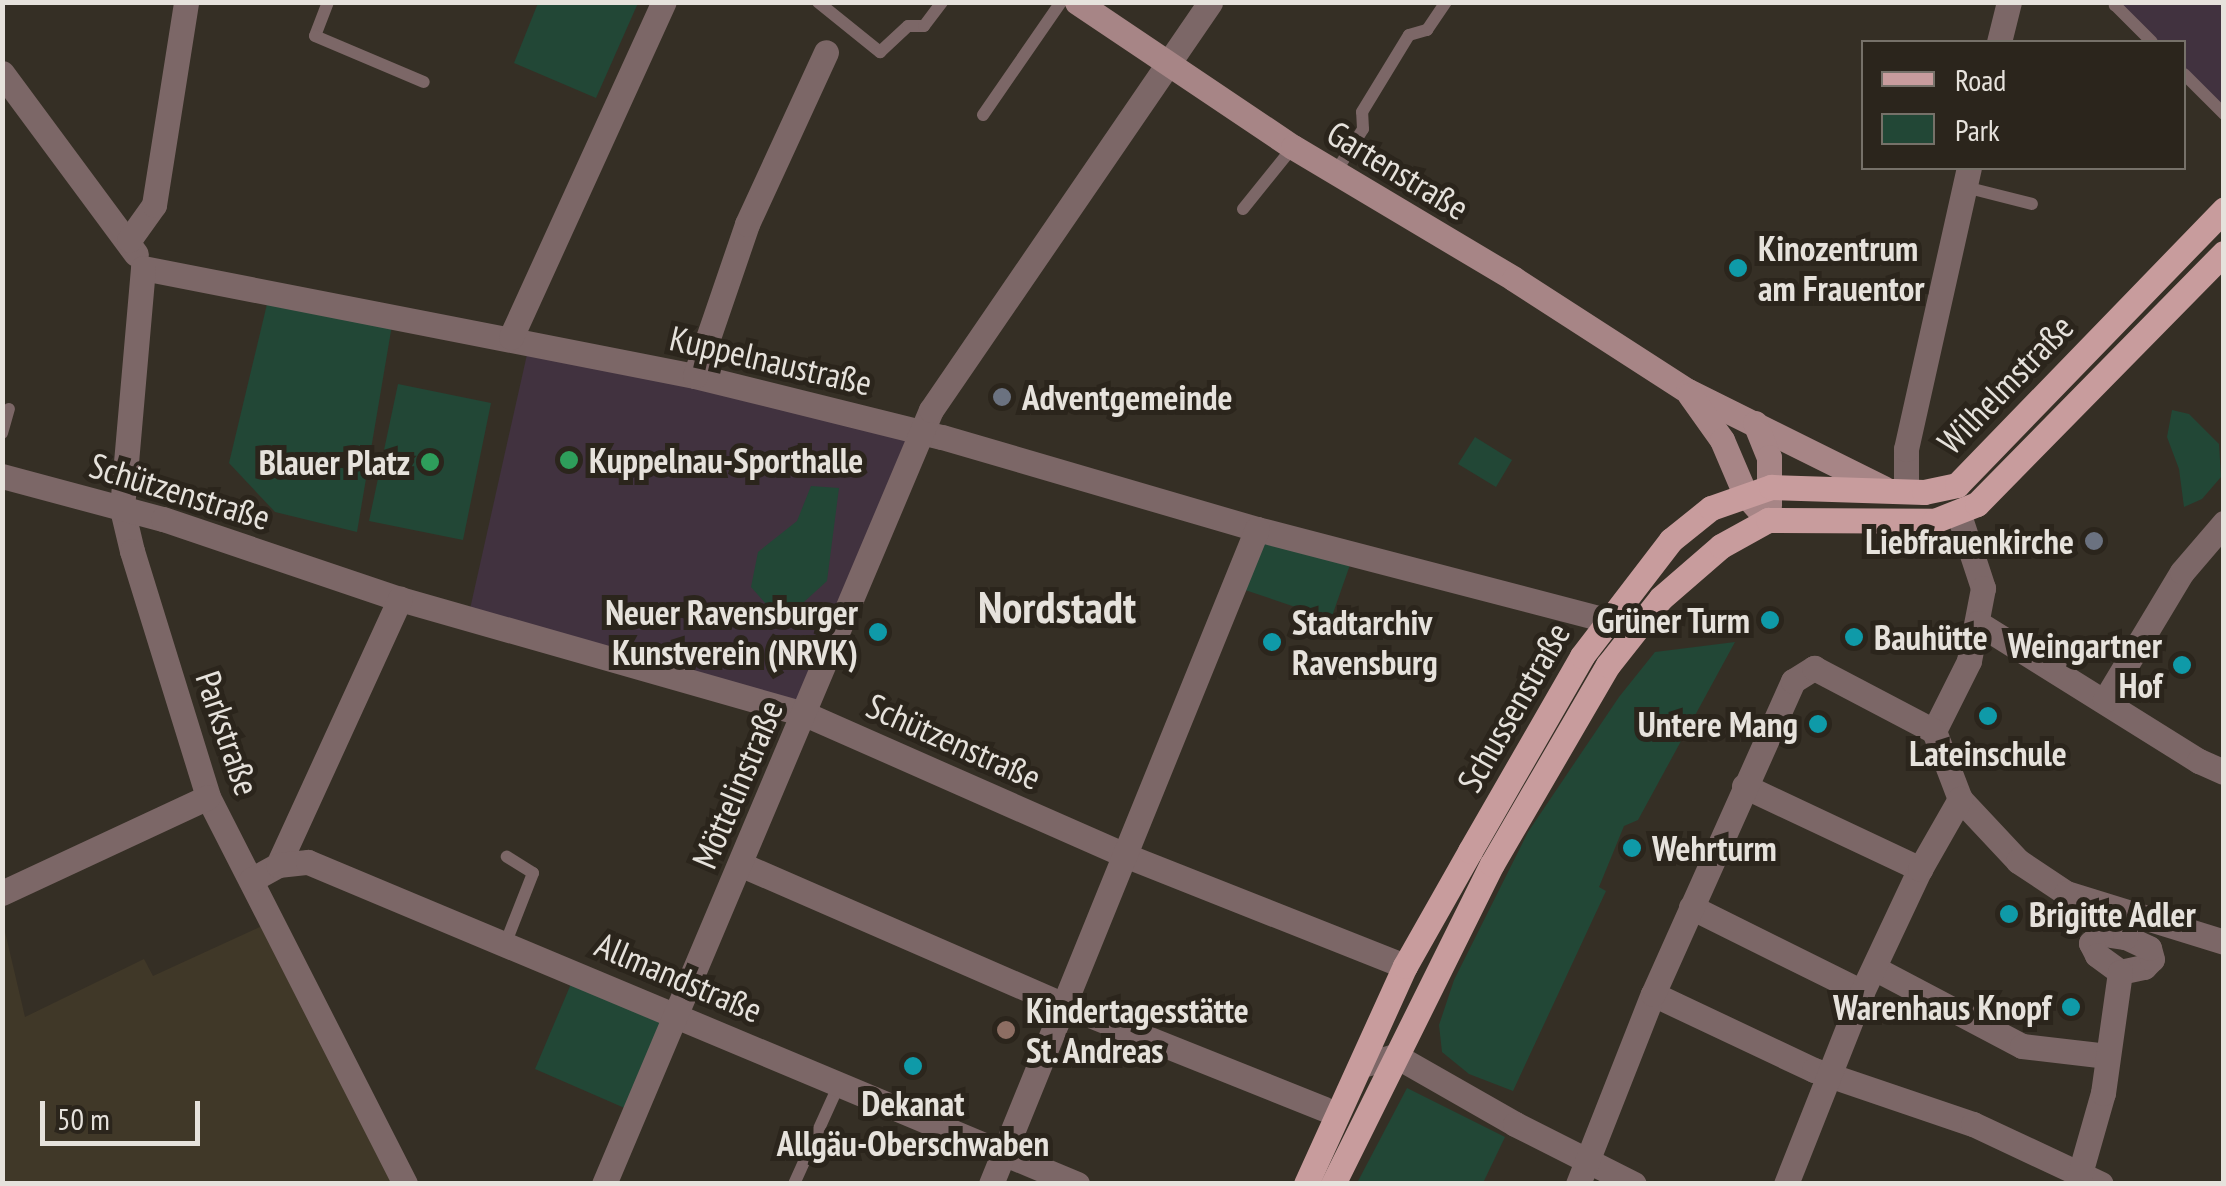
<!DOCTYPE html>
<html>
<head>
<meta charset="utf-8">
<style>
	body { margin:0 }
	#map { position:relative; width:2226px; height:1186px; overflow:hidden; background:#352f25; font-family:"PT Sans Narrow",sans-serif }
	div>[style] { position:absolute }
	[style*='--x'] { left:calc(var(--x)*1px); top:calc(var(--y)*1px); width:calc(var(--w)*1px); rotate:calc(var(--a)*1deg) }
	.built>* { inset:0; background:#403828 }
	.education>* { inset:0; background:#41323f }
	.green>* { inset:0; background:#224736 }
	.lane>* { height:12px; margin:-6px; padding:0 6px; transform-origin:6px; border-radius:6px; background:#7c6767 }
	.street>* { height:25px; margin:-12.5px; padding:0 12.5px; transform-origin:12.5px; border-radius:12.5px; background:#7c6767 }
	.secondary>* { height:25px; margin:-12.5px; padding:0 12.5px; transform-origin:12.5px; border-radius:12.5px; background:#a78586 }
	.primary>* { height:25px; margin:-12.5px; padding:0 12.5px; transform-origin:12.5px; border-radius:12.5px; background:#c89c9d }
	.dots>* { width:28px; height:28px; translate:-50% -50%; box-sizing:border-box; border:5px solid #2b251c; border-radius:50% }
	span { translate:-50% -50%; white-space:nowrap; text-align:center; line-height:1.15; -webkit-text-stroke:10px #2b251c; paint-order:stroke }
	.street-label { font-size:35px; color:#e6e2dc }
	.poi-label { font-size:35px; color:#e6e2dc; font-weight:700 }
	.left { translate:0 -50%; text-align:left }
	.right { translate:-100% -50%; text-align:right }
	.district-label { font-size:45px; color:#e6e2dc; font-weight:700 }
	.frame { position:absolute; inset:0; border:5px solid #e6e2dc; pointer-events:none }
	.legend { position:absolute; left:1861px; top:40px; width:325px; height:130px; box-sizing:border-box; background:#2b251c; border:2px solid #767169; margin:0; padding:12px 18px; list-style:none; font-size:30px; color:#e6e2dc }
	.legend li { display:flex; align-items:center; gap:20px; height:50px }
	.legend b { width:50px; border:2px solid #767169 }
	.scale { position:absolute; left:40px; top:1101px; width:160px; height:45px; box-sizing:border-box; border:5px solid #e6e2dc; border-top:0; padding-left:12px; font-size:30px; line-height:35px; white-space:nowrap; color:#e6e2dc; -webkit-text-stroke:8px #2b251c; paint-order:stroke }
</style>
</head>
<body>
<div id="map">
	<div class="built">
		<i style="clip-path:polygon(2px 919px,25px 1017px,144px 959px,153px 976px,262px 926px,400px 1183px,3px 1183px)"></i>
	</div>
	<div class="education">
		<i style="clip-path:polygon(2117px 2px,2223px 3px,2223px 114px,2184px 74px,2184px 42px,2152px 42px)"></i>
		<i style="clip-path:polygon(530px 341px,920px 431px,805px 714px,468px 618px)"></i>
	</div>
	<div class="green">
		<i style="clip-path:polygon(538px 3px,638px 3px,596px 98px,514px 63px)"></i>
		<i style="clip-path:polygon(267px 304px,392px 325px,357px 532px,275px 512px,229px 463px)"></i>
		<i style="clip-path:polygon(398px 384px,491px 403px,463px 540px,369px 521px)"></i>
		<i style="clip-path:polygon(2172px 410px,2189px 414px,2219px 444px,2221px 477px,2202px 499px,2184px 507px,2179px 469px,2167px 437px)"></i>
		<i style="clip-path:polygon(1475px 437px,1512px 460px,1496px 487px,1458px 464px)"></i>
		<i style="clip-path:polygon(811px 486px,839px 488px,827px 581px,782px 622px,751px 587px,758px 552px,797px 521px)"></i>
		<i style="clip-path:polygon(1263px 535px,1351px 562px,1331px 619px,1242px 589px)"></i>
		<i style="clip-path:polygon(1735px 642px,1638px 820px,1624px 826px,1599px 887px,1606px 891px,1513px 1091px,1469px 1074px,1442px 1052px,1439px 1025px,1454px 980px,1528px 832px,1619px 697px,1655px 652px)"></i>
		<i style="clip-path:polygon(576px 972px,677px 1015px,636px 1113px,535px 1069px)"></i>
		<i style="clip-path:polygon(1407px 1088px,1505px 1137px,1483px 1183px,1357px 1183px)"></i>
	</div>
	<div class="lane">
		<i style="--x:328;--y:2;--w:36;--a:111"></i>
		<i style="--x:315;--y:36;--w:118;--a:22.9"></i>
		<i style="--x:818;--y:2;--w:80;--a:38.9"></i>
		<i style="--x:880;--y:52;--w:38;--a:-43"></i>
		<i style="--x:908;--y:26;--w:16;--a:0"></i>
		<i style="--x:924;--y:26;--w:30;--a:-53"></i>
		<i style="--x:2117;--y:2;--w:4;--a:124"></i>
		<i style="--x:2115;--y:5;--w:52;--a:45"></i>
		<i style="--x:2184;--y:74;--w:57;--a:45"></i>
		<i style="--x:983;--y:115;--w:137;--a:-55.4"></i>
		<i style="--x:1335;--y:173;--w:52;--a:-57.5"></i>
		<i style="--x:1363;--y:129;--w:17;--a:-93"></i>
		<i style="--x:1362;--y:112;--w:90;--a:-58.6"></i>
		<i style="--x:1409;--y:35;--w:19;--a:-16"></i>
		<i style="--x:1427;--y:30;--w:34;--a:-56"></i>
		<i style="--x:1965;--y:187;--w:69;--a:14.2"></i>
		<i style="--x:1243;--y:209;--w:80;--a:-51.1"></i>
		<i style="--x:2;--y:433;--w:25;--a:-74"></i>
		<i style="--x:506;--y:942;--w:74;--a:-68.6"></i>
		<i style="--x:533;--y:873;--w:31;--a:-148"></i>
		<i style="--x:794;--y:1184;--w:112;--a:-65.7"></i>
	</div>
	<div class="street">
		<i style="--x:1999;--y:42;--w:41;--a:-76"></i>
		<i style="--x:2;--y:73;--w:225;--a:53.5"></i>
		<i style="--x:129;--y:240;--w:43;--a:-54.5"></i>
		<i style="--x:154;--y:205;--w:206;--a:-81"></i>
		<i style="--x:143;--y:268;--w:562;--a:11.07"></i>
		<i style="--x:695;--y:376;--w:254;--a:13.9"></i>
		<i style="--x:942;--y:437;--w:328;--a:16.3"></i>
		<i style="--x:1257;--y:529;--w:361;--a:14.6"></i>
		<i style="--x:143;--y:268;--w:242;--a:95"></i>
		<i style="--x:122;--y:509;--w:43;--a:76.6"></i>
		<i style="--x:132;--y:551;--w:257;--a:72.8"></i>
		<i style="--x:208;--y:797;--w:434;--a:63"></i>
		<i style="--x:511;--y:337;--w:368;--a:-65.5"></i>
		<i style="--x:695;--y:376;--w:161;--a:-71.1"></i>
		<i style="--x:747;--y:224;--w:189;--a:-65.3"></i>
		<i style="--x:2;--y:476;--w:167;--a:15"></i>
		<i style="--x:163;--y:519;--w:250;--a:18.7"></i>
		<i style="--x:400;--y:599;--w:421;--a:15.9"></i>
		<i style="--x:805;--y:714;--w:352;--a:23.8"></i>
		<i style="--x:1127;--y:856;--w:299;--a:21.6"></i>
		<i style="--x:1906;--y:491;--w:42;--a:-90"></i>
		<i style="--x:1906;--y:449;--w:288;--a:-77.4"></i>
		<i style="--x:1959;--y:515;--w:77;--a:71.8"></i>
		<i style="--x:1983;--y:588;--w:74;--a:100.9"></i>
		<i style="--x:1969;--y:661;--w:78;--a:116.6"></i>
		<i style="--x:1934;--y:731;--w:73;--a:69.1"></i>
		<i style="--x:1960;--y:799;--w:85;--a:46.9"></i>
		<i style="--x:2018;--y:861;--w:58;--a:33.7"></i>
		<i style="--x:2066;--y:893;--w:165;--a:17.2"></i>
		<i style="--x:1978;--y:623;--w:261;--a:32"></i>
		<i style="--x:2199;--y:761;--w:27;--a:24"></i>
		<i style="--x:2105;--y:700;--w:149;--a:-59"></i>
		<i style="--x:2182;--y:572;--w:65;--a:-49.4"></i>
		<i style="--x:1744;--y:786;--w:195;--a:25.2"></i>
		<i style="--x:278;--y:865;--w:293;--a:-65.4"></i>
		<i style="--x:742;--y:865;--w:354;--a:23.5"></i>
		<i style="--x:1067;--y:1006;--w:277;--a:21.8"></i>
		<i style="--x:251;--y:880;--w:31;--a:-29"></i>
		<i style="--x:278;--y:865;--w:30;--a:-6"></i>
		<i style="--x:308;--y:862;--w:834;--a:22.72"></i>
		<i style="--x:2;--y:893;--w:227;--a:-25"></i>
		<i style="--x:1691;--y:907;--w:191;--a:26.4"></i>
		<i style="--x:2125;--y:937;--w:22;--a:-172"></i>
		<i style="--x:2103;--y:934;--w:15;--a:143"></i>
		<i style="--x:2091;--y:943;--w:13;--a:63"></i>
		<i style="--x:2097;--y:955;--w:29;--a:36"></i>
		<i style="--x:2120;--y:972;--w:25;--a:-12"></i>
		<i style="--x:2144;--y:967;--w:11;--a:-45"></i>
		<i style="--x:2152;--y:959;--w:11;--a:-105"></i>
		<i style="--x:2149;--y:948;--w:26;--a:-155"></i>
		<i style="--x:2125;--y:937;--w:21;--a:-82"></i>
		<i style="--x:1874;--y:968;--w:167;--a:27.8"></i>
		<i style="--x:2022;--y:1046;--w:86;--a:6.7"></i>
		<i style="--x:1653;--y:994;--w:178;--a:25.3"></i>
		<i style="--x:1814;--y:1070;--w:168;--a:18.8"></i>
		<i style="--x:1973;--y:1124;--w:141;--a:25.1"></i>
		<i style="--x:1362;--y:1065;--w:35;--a:-15"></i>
		<i style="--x:1396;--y:1056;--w:137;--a:29.7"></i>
		<i style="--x:1515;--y:1124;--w:133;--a:26.8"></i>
		<i style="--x:604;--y:1184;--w:840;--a:-67.1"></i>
		<i style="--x:931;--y:410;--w:494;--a:-55.6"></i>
		<i style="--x:991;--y:1184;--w:707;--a:-67.9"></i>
		<i style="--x:1578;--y:1184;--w:204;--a:-68.5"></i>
		<i style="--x:1653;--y:994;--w:343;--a:-65.9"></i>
		<i style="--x:1793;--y:681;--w:25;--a:-32"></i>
		<i style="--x:1814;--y:668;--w:136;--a:27.7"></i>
		<i style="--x:1786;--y:1184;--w:206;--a:-68.4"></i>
		<i style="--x:1862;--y:992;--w:136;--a:-64.8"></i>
		<i style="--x:1920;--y:869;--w:81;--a:-60.3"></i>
		<i style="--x:2077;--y:1184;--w:95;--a:-74.1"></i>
		<i style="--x:2103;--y:1093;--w:122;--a:-82"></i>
	</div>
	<div class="secondary">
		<i style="--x:1077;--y:2;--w:260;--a:33.9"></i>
		<i style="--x:1293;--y:147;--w:257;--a:30.8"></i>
		<i style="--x:1514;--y:279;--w:207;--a:32.8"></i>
		<i style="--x:1688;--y:391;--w:218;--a:26.4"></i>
		<i style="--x:1690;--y:395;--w:55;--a:54.6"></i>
		<i style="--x:1722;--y:440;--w:59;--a:66.9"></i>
		<i style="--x:1745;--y:494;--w:35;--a:49"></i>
		<i style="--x:1755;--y:423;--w:37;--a:68"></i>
		<i style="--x:1769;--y:457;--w:48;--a:90"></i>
	</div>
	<div class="primary">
		<i style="--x:1306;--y:1184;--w:239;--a:-65.6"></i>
		<i style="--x:1405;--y:966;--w:132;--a:-60.5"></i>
		<i style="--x:1470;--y:851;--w:225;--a:-60.1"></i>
		<i style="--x:1582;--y:656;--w:146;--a:-52.5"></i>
		<i style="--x:1671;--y:540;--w:51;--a:-38.7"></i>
		<i style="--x:1711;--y:508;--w:64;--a:-19.3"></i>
		<i style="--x:1771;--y:487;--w:153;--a:1.9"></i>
		<i style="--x:1924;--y:492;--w:34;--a:-12"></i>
		<i style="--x:1957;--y:485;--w:384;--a:-45.9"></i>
		<i style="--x:1333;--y:1184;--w:357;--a:-63.6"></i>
		<i style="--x:1492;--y:864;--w:230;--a:-59.8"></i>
		<i style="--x:1608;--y:665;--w:85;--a:-51.7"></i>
		<i style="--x:1661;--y:598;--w:79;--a:-40.9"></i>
		<i style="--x:1721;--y:546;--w:54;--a:-29"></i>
		<i style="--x:1768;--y:520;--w:166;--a:0.3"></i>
		<i style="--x:1934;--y:521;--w:46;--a:-21.6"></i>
		<i style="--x:1977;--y:504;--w:352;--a:-45.5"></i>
	</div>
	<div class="dots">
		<i style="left:1738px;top:268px;background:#0f9aa8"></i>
		<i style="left:1002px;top:397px;background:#6b7280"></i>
		<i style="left:569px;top:460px;background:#2e9e5b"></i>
		<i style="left:430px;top:462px;background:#2e9e5b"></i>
		<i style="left:2094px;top:541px;background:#6b7280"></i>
		<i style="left:1770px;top:620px;background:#0f9aa8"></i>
		<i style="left:878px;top:632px;background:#0f9aa8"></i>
		<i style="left:1854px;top:637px;background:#0f9aa8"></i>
		<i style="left:1272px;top:642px;background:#0f9aa8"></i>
		<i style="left:2182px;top:665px;background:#0f9aa8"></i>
		<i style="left:1988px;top:716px;background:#0f9aa8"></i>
		<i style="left:1818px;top:724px;background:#0f9aa8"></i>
		<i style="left:1632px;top:848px;background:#0f9aa8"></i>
		<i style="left:2009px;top:914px;background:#0f9aa8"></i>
		<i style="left:2071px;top:1007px;background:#0f9aa8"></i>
		<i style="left:1006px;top:1030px;background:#8d6e63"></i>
		<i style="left:913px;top:1066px;background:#0f9aa8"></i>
	</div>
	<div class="street-label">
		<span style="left:1398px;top:170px;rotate:31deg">Gartenstraße</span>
		<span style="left:771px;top:360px;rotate:13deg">Kuppelnaustraße</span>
		<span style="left:2005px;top:384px;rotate:-46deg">Wilhelmstraße</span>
		<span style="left:180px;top:491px;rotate:17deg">Schützenstraße</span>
		<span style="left:1513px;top:707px;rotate:-60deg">Schussenstraße</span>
		<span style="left:228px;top:733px;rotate:71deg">Parkstraße</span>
		<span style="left:954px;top:741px;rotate:24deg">Schützenstraße</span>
		<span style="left:737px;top:784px;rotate:-67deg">Möttelinstraße</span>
		<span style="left:679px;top:977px;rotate:23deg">Allmandstraße</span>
	</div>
	<div class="poi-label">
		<span class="left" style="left:1758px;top:268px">Kinozentrum<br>am Frauentor</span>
		<span class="left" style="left:1022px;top:397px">Adventgemeinde</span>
		<span class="left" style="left:589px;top:460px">Kuppelnau-Sporthalle</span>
		<span class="right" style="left:410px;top:462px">Blauer Platz</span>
		<span class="right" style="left:2074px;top:541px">Liebfrauenkirche</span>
		<span class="right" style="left:858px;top:632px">Neuer Ravensburger<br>Kunstverein (NRVK)</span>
		<span class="right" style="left:1750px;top:620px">Grüner Turm</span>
		<span class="left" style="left:1292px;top:642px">Stadtarchiv<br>Ravensburg</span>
		<span class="left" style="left:1874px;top:637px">Bauhütte</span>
		<span class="right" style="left:2162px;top:665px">Weingartner<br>Hof</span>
		<span class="right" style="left:1798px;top:724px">Untere Mang</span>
		<span style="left:1988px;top:753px">Lateinschule</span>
		<span class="left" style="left:1652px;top:848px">Wehrturm</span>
		<span class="left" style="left:2029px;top:914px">Brigitte Adler</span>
		<span class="right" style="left:2051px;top:1007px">Warenhaus Knopf</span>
		<span class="left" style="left:1026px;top:1030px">Kindertagesstätte<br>St. Andreas</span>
		<span style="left:913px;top:1123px">Dekanat<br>Allgäu-Oberschwaben</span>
	</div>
	<div class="district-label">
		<span style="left:1057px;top:607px">Nordstadt</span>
	</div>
	<div class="frame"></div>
	<ul class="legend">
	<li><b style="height:12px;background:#c89c9d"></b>Road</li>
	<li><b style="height:28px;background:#224736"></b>Park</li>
	</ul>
	<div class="scale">50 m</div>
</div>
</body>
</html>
